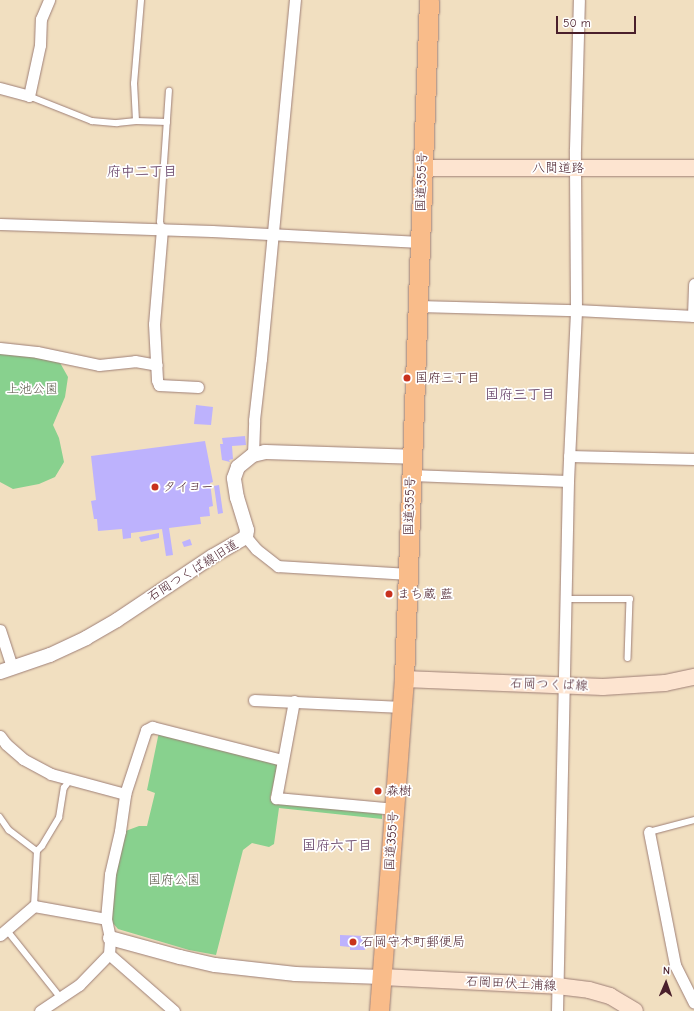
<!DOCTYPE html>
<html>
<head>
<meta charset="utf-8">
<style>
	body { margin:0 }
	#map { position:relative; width:694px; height:1011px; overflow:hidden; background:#f1dfc0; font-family:"Comic Neue","Klee One",sans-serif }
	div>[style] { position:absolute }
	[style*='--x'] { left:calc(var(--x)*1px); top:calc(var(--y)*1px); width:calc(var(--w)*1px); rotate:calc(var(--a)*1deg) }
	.green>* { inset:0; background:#88d18e }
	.building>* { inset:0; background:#bdb2fd }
	.roads { filter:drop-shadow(0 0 1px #9e7f76) drop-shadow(0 0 1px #9e7f76) }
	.service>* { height:5.5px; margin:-2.75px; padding:0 2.75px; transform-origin:2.75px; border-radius:2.75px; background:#fff }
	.minor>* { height:11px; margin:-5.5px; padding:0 5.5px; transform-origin:5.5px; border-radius:5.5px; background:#fff }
	.tertiary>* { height:14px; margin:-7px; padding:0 7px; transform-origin:7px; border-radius:7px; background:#fff }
	.secondary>* { height:16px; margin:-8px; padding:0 8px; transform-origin:8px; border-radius:8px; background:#fde4d0 }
	.trunk>* { height:19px; margin:-9.5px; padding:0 9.5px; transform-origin:9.5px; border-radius:9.5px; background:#f9bc8a }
	.dots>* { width:11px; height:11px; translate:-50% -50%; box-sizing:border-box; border:2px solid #fff; border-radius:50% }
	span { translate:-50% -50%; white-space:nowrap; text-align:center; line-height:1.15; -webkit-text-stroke:3.5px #fff; paint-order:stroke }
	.street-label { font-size:13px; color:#4a1f2b }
	.poi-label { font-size:13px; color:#4a1f2b }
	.left { translate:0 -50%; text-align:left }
	.park-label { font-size:13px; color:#605d4e }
	.neighbourhood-label { font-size:14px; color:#725274; font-weight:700 }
	.north { position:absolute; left:646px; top:963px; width:40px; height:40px; -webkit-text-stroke:3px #fff; paint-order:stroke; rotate:2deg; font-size:11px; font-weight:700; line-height:16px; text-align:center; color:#4a1f2b }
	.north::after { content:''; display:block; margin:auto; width:14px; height:18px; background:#4a1f2b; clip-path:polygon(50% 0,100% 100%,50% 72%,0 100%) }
	.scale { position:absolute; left:556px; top:16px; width:80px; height:18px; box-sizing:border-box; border:2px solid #4a1f2b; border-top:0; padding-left:5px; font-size:12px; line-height:14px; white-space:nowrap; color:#4a1f2b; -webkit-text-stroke:3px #fff; paint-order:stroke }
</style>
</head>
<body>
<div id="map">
	<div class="green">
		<i style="clip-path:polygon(0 353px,9px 353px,59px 361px,68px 377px,65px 397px,53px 425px,59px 438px,64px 462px,55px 477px,39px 484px,13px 489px,0 482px)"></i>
		<i style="clip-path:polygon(159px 732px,278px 764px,270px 799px,382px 812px,382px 819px,279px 808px,274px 844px,269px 847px,252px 843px,243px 850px,216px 955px,189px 950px,118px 929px,111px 921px,112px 890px,123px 832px,139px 826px,147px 826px,155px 793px,147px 790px)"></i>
	</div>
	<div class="building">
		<i style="clip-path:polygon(196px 405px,213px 407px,211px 425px,194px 424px)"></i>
		<i style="clip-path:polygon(245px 436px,246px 445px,232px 446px,233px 459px,229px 460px,230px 462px,222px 460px,220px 444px,223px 444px,222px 438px)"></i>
		<i style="clip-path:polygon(205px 441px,213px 482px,210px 483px,213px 506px,209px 507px,210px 516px,200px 517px,201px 524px,169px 528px,173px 555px,166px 556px,162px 529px,131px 533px,131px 538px,123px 539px,122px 529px,98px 531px,97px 519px,94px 519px,91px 501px,96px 500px,91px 456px)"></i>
		<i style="clip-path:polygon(219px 485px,223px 513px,218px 514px,214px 486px)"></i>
		<i style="clip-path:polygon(159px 533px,159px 538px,141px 542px,139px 537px)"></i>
		<i style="clip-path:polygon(190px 539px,192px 545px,184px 547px,182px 542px)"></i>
		<i style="clip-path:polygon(340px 935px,365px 936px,365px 950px,350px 950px,350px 947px,340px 946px)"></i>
	</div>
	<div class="roads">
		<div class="service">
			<i style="--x:29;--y:96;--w:68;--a:21.6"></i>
			<i style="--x:92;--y:121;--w:25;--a:5"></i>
			<i style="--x:117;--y:123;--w:19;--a:-6"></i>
			<i style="--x:136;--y:121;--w:31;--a:2"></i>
			<i style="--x:136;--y:121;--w:37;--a:-93"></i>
			<i style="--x:134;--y:84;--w:84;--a:-85.2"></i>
			<i style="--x:162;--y:229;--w:7;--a:-106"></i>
			<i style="--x:160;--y:222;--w:131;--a:-86.1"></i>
			<i style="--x:565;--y:599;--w:65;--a:0"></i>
			<i style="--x:630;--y:599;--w:59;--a:91.9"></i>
			<i style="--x:0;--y:817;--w:16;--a:55"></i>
			<i style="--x:9;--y:830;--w:35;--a:37"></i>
			<i style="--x:649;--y:832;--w:47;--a:-14.9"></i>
			<i style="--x:34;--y:906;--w:55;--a:-86.9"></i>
			<i style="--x:37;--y:851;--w:7;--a:-45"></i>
			<i style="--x:42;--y:846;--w:33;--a:-59"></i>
			<i style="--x:59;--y:818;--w:30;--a:-81"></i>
			<i style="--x:64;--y:788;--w:10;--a:-53"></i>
			<i style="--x:7;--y:930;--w:87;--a:51.5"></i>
		</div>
		<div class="minor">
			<i style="--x:0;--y:88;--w:30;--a:15"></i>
			<i style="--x:29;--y:96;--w:52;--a:-77.8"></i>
			<i style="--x:40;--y:45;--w:26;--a:-88"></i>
			<i style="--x:41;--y:19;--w:21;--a:-67"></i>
			<i style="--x:0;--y:224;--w:212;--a:1.9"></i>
			<i style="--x:212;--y:231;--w:208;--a:3"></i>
			<i style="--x:162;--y:229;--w:95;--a:94.8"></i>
			<i style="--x:154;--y:324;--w:56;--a:86.9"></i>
			<i style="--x:157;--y:380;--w:5;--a:68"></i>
			<i style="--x:159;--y:385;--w:39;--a:3"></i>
			<i style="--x:418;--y:306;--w:158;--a:1.5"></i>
			<i style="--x:576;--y:310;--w:118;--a:2.9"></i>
			<i style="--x:693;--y:316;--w:32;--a:-88"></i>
			<i style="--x:0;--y:348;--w:37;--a:6"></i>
			<i style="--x:37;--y:352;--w:63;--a:11.8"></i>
			<i style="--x:99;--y:365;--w:36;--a:-6"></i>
			<i style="--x:135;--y:361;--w:22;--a:10"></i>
			<i style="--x:253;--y:455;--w:35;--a:-88"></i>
			<i style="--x:254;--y:420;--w:61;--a:-83.5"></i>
			<i style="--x:261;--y:359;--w:361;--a:-84.6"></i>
			<i style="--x:569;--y:456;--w:125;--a:1.4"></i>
			<i style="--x:411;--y:475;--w:157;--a:2.2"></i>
			<i style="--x:246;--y:537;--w:16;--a:50"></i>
			<i style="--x:256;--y:549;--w:28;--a:38"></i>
			<i style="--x:278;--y:566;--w:130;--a:3.5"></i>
			<i style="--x:0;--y:630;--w:40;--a:72"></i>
			<i style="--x:254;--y:700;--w:148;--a:2.7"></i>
			<i style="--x:294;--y:701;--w:99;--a:100.5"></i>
			<i style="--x:276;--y:798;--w:120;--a:5.3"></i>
			<i style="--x:0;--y:736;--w:10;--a:53"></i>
			<i style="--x:6;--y:744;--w:23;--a:41"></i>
			<i style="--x:23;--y:759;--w:32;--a:28"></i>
			<i style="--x:51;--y:774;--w:77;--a:15.1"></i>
			<i style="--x:649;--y:832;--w:136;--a:78.9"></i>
			<i style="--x:675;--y:965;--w:42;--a:63.4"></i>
			<i style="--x:0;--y:935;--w:45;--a:-40.5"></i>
			<i style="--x:34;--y:906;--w:73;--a:10.2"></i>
			<i style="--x:40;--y:1011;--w:47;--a:-33.7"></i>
			<i style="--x:79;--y:985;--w:43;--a:-45.9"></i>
			<i style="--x:174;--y:1011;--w:86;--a:-138.8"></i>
			<i style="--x:109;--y:954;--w:16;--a:-86"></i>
			<i style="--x:110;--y:938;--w:19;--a:-102"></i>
			<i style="--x:106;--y:919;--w:45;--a:-84.9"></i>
			<i style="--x:110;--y:874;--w:44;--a:-76.9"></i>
			<i style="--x:120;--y:831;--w:37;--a:-82"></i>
			<i style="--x:125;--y:794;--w:67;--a:-71.8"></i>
			<i style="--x:146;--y:730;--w:7;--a:-27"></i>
			<i style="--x:152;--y:727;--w:134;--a:14.2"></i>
			<i style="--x:557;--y:1011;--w:530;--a:-88.81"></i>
			<i style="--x:568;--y:481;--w:171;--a:-87.3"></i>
			<i style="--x:576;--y:310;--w:161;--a:-90.4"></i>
			<i style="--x:575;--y:149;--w:149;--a:-88.5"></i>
		</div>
		<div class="tertiary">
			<i style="--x:0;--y:672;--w:53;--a:-18.8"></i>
			<i style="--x:50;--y:655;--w:40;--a:-25"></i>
			<i style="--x:86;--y:638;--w:36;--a:-30"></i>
			<i style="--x:117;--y:620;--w:115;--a:-33.7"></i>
			<i style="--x:213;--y:556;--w:38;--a:-30"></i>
			<i style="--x:246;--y:537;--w:7;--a:-82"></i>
			<i style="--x:247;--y:530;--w:34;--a:-107"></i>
			<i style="--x:237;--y:498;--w:20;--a:-99"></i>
			<i style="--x:234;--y:478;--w:12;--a:-70"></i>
			<i style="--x:238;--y:467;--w:19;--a:-39"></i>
			<i style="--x:253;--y:455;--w:12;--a:-14"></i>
			<i style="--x:265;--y:452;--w:147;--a:1.9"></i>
			<i style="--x:110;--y:938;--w:73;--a:15.2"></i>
			<i style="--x:180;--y:957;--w:36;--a:13"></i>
			<i style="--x:215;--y:965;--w:81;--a:6.4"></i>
			<i style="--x:295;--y:974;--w:87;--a:2"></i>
		</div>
		<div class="secondary">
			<i style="--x:423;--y:168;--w:271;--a:0"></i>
			<i style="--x:404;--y:679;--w:199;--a:2.3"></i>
			<i style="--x:603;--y:687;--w:62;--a:-3.7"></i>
			<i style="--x:665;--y:683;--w:30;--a:-12"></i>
			<i style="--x:382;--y:977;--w:175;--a:2.9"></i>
			<i style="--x:557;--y:986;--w:32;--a:7"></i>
			<i style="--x:589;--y:990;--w:22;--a:16"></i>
			<i style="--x:610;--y:996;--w:29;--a:31"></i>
		</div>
		<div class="trunk">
			<i style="--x:379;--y:1011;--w:333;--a:-85.7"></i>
			<i style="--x:404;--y:679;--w:679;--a:-87.89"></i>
		</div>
	</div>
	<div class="dots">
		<i style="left:407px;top:378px;background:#c8321e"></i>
		<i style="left:155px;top:487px;background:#c8321e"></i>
		<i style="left:389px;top:594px;background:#c8321e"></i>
		<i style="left:378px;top:791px;background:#c8321e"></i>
		<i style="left:353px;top:942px;background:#c8321e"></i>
	</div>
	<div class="street-label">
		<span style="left:558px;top:168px">八間道路</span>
		<span style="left:422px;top:182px;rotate:-88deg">国道355号</span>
		<span style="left:410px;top:506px;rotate:-88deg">国道355号</span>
		<span style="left:193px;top:571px;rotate:-32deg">石岡つくば線旧道</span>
		<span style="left:549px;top:685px;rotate:2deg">石岡つくば線</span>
		<span style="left:392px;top:841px;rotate:-86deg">国道355号</span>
		<span style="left:511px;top:984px;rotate:3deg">石岡田伏土浦線</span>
	</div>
	<div class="poi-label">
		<span class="left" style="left:415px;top:378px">国府三丁目</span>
		<span class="left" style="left:163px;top:487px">タイヨー</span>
		<span class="left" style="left:397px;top:594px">まち蔵 藍</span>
		<span class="left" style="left:386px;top:791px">森樹</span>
		<span class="left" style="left:361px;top:942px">石岡守木町郵便局</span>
	</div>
	<div class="park-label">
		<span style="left:32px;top:389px">上池公園</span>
		<span style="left:174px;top:880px">国府公園</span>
	</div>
	<div class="neighbourhood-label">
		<span style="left:142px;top:172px">府中二丁目</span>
		<span style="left:520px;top:395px">国府三丁目</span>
		<span style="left:337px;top:846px">国府六丁目</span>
	</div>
	<div class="north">N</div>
	<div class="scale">50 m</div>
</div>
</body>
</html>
